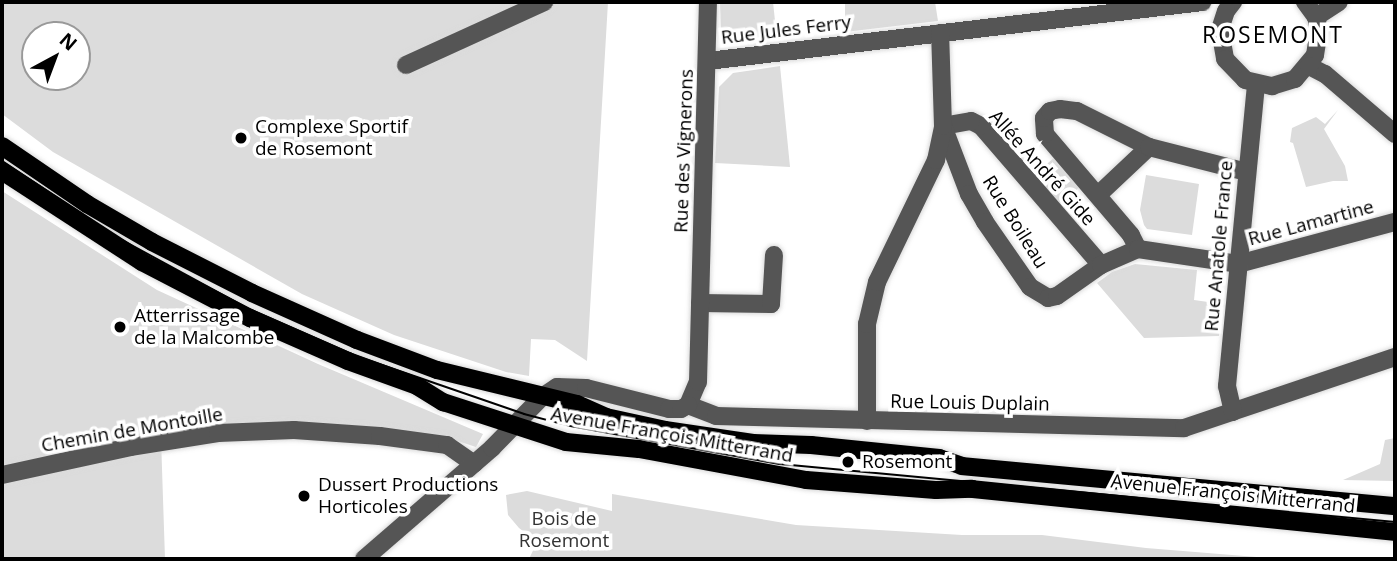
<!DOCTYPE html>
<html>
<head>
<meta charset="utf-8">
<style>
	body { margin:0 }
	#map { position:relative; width:1397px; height:561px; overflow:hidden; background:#fff; font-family:"Open Sans",sans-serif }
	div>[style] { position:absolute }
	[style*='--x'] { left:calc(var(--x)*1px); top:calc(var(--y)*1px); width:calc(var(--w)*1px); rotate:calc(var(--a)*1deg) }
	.green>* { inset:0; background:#dcdcdc }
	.roads { filter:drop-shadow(0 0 2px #dbdbdb) drop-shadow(0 0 2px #dbdbdb) }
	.minor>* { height:18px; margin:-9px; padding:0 9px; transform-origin:9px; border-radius:9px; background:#555 }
	.major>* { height:18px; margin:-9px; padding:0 9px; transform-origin:9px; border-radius:9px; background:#000 }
	.tram>* { height:2px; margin:-1px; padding:0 1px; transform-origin:1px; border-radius:1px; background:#000 }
	.dots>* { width:19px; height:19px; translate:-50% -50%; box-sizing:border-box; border:4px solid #fff; border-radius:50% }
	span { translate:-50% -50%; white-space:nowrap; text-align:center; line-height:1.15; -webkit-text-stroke:7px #fff; paint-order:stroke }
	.street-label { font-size:19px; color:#000 }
	.poi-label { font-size:19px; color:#000 }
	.left { translate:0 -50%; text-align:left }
	.park-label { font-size:19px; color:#333 }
	.quarter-label { font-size:23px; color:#000; letter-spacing:2px }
	.frame { position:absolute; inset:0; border:4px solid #000; pointer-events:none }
	.north { position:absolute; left:21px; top:21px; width:70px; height:70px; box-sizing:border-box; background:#fff; border:2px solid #999; border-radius:50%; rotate:41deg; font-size:19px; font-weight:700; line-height:28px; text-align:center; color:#000 }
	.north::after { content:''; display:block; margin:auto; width:24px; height:32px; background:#000; clip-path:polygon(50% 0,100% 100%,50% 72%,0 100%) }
</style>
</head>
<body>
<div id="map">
	<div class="green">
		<i style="clip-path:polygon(evenodd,2px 2px,608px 2px,587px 361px,555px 340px,531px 339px,529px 376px,506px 372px,394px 335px,302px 294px,53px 152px,2px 114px,2px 2px,35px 35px,77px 35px,77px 77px,35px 77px,35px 35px)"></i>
		<i style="clip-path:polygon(720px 2px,773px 2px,777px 40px,732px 43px,721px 34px)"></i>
		<i style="clip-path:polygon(845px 2px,935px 2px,938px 21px,845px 32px)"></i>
		<i style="clip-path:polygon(780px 66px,790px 167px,715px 163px,719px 87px,733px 73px)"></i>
		<i style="clip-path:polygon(1338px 110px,1324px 129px,1345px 166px,1348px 181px,1333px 181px,1306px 187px,1293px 143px,1290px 142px,1292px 128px,1316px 117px,1325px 124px)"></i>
		<i style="clip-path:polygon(1056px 156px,1081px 186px,1057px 206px,1033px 176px)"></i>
		<i style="clip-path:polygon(1146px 175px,1199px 184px,1192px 235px,1147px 229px,1144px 225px,1140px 210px)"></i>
		<i style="clip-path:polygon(2px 191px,157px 290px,318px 364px,483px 434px,476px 447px,442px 436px,161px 438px,165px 559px,2px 559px)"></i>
		<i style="clip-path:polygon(1135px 264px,1197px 270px,1194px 300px,1222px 304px,1219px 336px,1144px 338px,1097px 283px,1112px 272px)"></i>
		<i style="clip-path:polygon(1395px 438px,1395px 481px,1343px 480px,1380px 464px,1385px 440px)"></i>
		<i style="clip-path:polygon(527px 491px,612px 511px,612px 494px,796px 525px,962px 535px,1042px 535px,1146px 548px,1282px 559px,529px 559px,537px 542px,519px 528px,508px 515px,506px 495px)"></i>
	</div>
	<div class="roads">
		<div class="minor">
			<i style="--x:1233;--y:2;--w:11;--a:128"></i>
			<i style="--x:1226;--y:11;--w:20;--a:108"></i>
			<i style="--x:1220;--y:30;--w:29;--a:80"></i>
			<i style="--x:1225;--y:59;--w:29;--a:46"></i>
			<i style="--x:1245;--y:80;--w:28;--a:13"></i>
			<i style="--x:1272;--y:86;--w:24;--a:-17"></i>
			<i style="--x:1295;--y:79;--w:31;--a:-50"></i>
			<i style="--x:1315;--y:55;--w:25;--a:-81"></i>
			<i style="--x:1319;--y:30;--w:13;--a:-103"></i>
			<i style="--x:1316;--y:17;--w:19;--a:-126"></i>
			<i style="--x:1316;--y:17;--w:27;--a:-33"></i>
			<i style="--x:708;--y:61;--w:498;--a:-6.8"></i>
			<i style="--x:406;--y:65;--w:152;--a:-24.5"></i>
			<i style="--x:1309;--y:66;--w:18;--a:27"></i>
			<i style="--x:1325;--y:74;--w:92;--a:40.6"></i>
			<i style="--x:1098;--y:195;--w:70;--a:-43.3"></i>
			<i style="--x:1138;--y:249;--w:16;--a:-117"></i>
			<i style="--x:1131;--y:235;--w:133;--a:-130.4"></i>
			<i style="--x:1045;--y:134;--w:16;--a:-94"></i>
			<i style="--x:1044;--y:118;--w:9;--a:-49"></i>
			<i style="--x:1050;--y:111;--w:10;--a:-11"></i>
			<i style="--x:1060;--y:109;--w:17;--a:7"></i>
			<i style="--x:1077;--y:111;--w:80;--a:26.6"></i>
			<i style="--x:1149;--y:147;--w:101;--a:14.3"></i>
			<i style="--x:1101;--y:265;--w:184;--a:-130.8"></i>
			<i style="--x:981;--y:126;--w:11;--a:-153"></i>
			<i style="--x:971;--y:121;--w:28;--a:170"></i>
			<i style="--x:943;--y:126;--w:73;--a:69.1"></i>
			<i style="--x:969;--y:194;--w:32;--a:60"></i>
			<i style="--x:985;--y:222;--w:79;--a:55.3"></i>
			<i style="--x:1030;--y:287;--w:21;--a:31"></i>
			<i style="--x:1048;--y:298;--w:9;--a:-13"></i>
			<i style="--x:1057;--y:296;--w:54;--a:-35.2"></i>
			<i style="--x:1101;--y:265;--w:40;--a:-23.4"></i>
			<i style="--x:1138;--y:249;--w:101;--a:8.5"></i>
			<i style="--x:1238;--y:264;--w:163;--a:-15"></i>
			<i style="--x:700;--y:303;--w:71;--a:0.8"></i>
			<i style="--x:771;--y:304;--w:49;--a:-86.5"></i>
			<i style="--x:688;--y:405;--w:30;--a:21"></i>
			<i style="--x:716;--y:416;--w:468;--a:1.5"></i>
			<i style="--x:1184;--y:428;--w:223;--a:-18.6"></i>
			<i style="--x:688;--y:405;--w:25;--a:-67"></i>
			<i style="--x:698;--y:382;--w:380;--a:-88.5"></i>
			<i style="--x:1233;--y:412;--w:27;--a:-103"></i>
			<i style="--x:1227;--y:386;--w:303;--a:-84.5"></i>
			<i style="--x:867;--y:421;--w:97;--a:-90"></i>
			<i style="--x:867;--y:324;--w:43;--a:-76.6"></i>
			<i style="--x:877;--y:282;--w:136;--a:-64.2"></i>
			<i style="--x:936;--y:160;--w:35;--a:-78"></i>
			<i style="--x:943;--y:126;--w:93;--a:-91.8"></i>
			<i style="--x:2;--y:475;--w:131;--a:-12.3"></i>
			<i style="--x:130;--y:447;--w:89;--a:-9"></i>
			<i style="--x:218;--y:433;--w:76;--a:-2.3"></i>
			<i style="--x:294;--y:430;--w:86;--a:4"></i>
			<i style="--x:380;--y:436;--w:68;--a:7.7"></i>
			<i style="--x:447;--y:445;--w:33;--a:35"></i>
			<i style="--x:364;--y:559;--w:169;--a:-40.9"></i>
			<i style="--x:492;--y:448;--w:71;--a:-45.6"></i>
			<i style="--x:542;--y:397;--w:18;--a:-34"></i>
			<i style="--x:557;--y:387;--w:29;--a:2"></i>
			<i style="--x:586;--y:388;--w:86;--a:14.2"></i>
			<i style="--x:669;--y:409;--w:12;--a:0"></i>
			<i style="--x:681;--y:409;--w:8;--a:-30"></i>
		</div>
		<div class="major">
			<i style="--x:2;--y:146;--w:103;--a:34.3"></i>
			<i style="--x:87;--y:204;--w:75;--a:30.3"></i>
			<i style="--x:152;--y:242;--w:112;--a:27"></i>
			<i style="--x:252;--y:293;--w:115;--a:24.1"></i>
			<i style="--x:357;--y:340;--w:85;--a:20.6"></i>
			<i style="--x:437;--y:370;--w:144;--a:13.7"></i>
			<i style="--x:577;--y:404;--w:32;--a:24"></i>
			<i style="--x:606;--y:417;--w:60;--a:12.4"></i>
			<i style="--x:665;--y:430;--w:89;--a:8.4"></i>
			<i style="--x:753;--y:443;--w:58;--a:2"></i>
			<i style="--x:811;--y:445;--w:129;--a:5.8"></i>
			<i style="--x:939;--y:458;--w:24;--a:19"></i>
			<i style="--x:962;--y:466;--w:435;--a:5.3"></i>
			<i style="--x:2;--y:171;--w:167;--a:33"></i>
			<i style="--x:142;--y:262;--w:122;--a:27.4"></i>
			<i style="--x:250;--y:318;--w:107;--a:23.7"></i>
			<i style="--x:348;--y:361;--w:73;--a:19.9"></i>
			<i style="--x:417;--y:386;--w:31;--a:32"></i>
			<i style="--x:443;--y:402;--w:129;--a:18"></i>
			<i style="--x:566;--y:442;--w:73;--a:5.5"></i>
			<i style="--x:639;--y:449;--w:170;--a:10.5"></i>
			<i style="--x:806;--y:480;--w:130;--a:4.4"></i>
			<i style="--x:936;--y:490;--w:36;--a:-2"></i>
			<i style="--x:972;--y:489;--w:425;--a:5.8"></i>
		</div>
	</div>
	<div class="tram">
		<i style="--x:2;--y:161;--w:133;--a:33.7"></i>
		<i style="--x:113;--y:235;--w:155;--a:28.6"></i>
		<i style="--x:249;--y:309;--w:117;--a:23.7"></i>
		<i style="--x:356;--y:356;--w:178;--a:19"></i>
		<i style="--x:524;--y:414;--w:48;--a:14.6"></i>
		<i style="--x:570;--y:426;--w:213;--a:10.3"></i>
		<i style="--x:780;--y:464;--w:618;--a:5.39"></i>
	</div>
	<div class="dots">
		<i style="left:241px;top:138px;background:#000"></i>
		<i style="left:120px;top:327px;background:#000"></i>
		<i style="left:848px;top:462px;background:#000"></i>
		<i style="left:304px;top:496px;background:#000"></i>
	</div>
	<div class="street-label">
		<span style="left:786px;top:30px;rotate:-7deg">Rue Jules Ferry</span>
		<span style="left:684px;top:151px;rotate:-88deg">Rue des Vignerons</span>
		<span style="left:1042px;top:168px;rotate:48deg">Allée André Gide</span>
		<span style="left:1015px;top:222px;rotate:58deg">Rue Boileau</span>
		<span style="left:1311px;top:223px;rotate:-15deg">Rue Lamartine</span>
		<span style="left:1219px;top:246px;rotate:-85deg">Rue Anatole France</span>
		<span style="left:970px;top:403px;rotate:1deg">Rue Louis Duplain</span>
		<span style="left:132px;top:430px;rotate:-10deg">Chemin de Montoille</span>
		<span style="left:672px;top:435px;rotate:10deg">Avenue François Mitterrand</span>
		<span style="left:1233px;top:494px;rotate:6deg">Avenue François Mitterrand</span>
	</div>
	<div class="poi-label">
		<span class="left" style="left:255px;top:138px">Complexe Sportif<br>de Rosemont</span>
		<span class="left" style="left:134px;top:327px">Atterrissage<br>de la Malcombe</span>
		<span class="left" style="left:862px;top:462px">Rosemont</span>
		<span class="left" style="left:318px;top:496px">Dussert Productions<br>Horticoles</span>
	</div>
	<div class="park-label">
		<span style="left:564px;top:530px">Bois de<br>Rosemont</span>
	</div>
	<div class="quarter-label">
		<span style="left:1273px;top:34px">ROSEMONT</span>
	</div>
	<div class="frame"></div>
	<div class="north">N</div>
</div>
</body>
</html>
